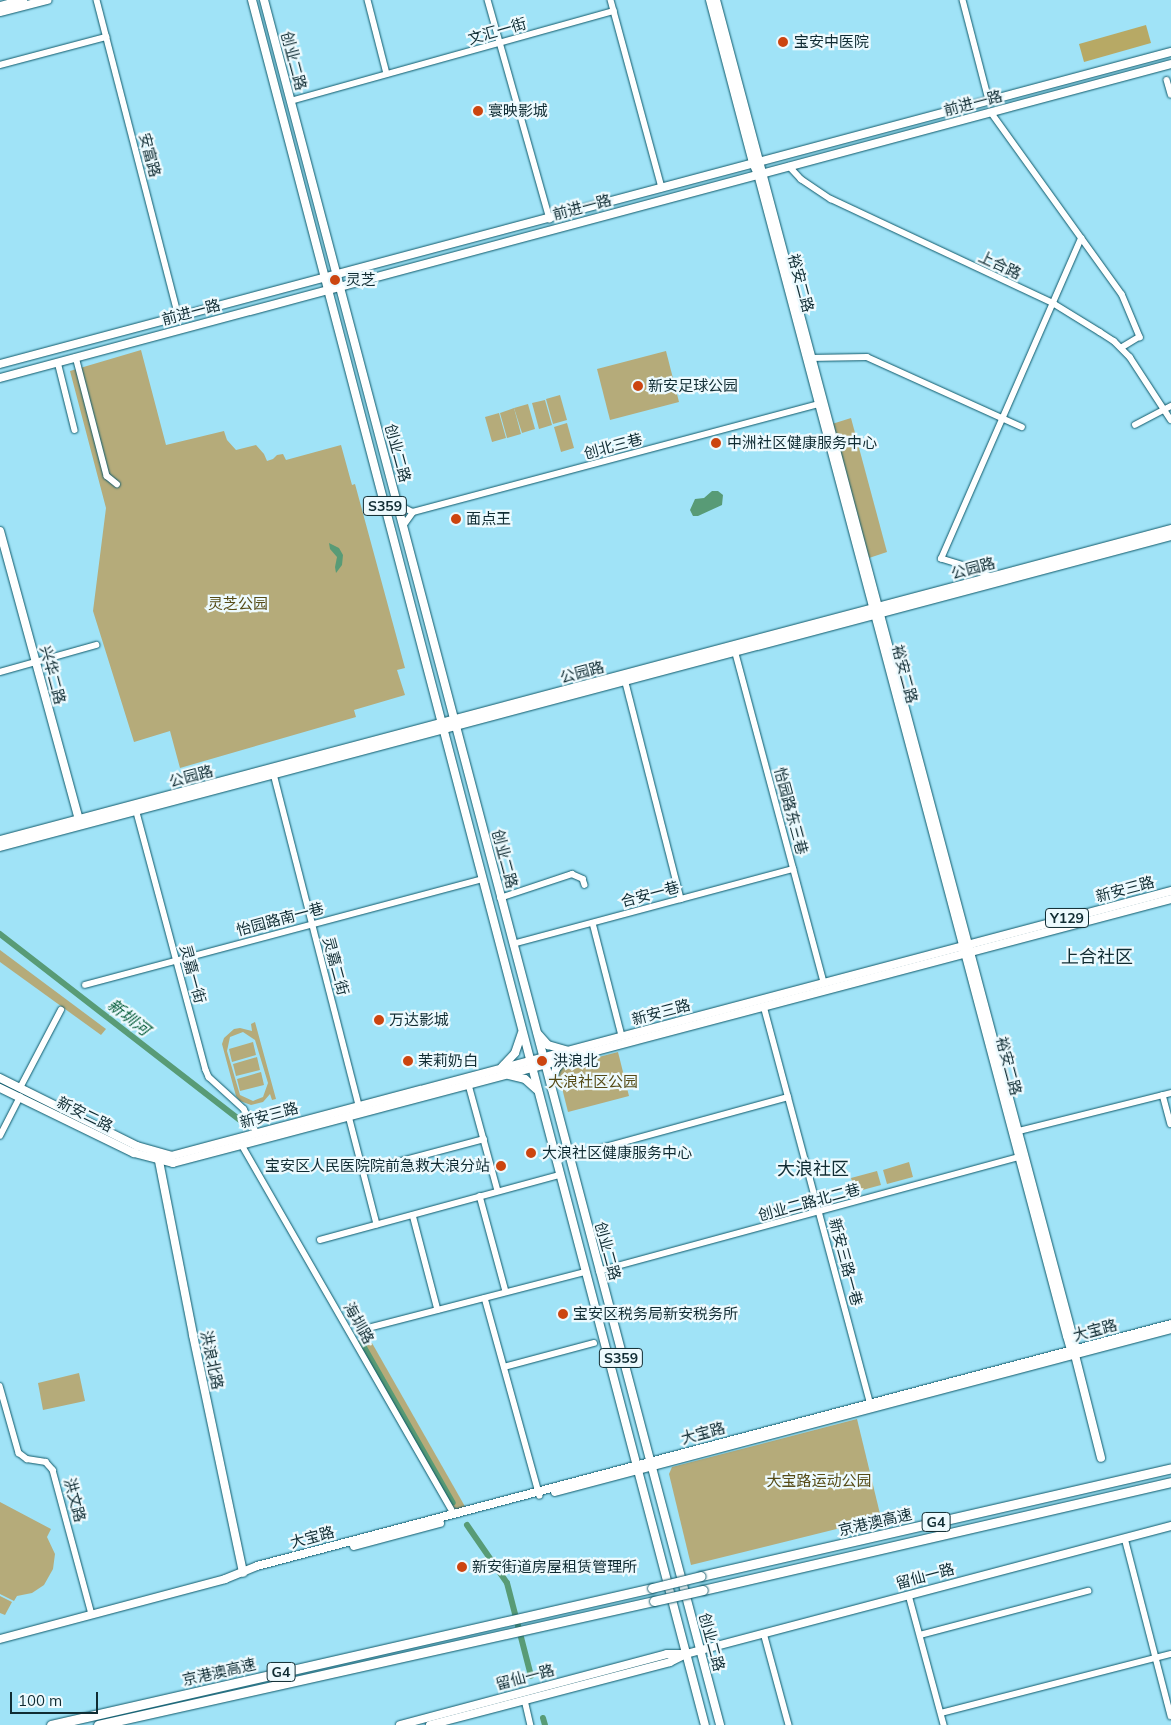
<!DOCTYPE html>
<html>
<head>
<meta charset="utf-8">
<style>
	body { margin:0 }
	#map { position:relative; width:1171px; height:1725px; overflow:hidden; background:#a0e3f7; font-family:Mulish,"Noto Sans SC",sans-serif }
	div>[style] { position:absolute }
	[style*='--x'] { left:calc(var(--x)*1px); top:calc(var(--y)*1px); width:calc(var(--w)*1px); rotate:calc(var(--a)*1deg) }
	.green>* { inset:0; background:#b5ab7a }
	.forest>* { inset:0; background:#b7a965 }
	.water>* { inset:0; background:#589b76 }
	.canal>* { height:6px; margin:-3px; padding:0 3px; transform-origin:3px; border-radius:3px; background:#589b76 }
	.roads { filter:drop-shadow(0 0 1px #0f596a) drop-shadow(0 0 1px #0f596a) }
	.minor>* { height:5.5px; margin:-2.75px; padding:0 2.75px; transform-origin:2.75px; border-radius:2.75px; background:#fff }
	.major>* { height:8px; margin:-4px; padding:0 4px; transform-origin:4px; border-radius:4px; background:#fff }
	.highway>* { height:9px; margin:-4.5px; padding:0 4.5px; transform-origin:4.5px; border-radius:4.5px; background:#fff }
	.bridges { filter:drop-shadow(0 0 1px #0f596a) drop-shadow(0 0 1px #0f596a) }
	.highway-bridge>* { height:9px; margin:-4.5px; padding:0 4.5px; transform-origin:4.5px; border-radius:4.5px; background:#fff }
	.dots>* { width:14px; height:14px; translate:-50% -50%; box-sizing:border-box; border:2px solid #edfafe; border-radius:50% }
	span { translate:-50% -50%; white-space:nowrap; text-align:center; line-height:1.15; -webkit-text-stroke:4.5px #edfafe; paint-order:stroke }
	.shield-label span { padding:1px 4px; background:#edfafe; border:1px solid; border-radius:4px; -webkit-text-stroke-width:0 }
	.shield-label { font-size:14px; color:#102c33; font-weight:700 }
	.street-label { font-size:15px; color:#102c33 }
	.poi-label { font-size:15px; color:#102c33 }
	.left { translate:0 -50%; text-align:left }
	.right { translate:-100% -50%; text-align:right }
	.park-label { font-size:15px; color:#554b17 }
	.water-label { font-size:16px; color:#035b37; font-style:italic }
	.quarter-label { font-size:18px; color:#102c33 }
	.scale { position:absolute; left:10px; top:1692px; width:88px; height:22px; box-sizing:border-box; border:2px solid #102c33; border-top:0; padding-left:6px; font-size:15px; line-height:18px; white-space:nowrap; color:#102c33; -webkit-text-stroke:4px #edfafe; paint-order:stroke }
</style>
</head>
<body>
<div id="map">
	<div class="green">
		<i style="clip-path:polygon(141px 350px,166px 445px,224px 431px,227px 440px,236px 450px,256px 445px,264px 454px,267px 461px,273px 459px,277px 455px,283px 454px,286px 460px,341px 445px,352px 485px,355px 484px,405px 668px,397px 670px,405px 695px,354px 710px,356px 717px,180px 768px,170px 731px,134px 742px,93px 611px,106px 508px,70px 371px)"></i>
		<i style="clip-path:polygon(666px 351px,679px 402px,610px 420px,597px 369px)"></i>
		<i style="clip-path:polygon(560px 395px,567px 420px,553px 424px,546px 399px)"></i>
		<i style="clip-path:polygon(545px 400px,552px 425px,539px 429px,532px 403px)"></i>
		<i style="clip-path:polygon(528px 404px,535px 429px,522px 433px,514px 408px)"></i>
		<i style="clip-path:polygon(514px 408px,521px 434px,507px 438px,500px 413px)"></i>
		<i style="clip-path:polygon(499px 413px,506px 438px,492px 442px,485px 417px)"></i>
		<i style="clip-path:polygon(851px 418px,887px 552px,869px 558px,832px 424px)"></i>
		<i style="clip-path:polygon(567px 423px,574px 448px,561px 452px,554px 427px)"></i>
		<i style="clip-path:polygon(0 950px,106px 1029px,101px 1035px,0 962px)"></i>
		<i style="clip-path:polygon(evenodd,255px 1022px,276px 1099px,272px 1100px,270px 1094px,263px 1102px,251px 1105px,240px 1101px,236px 1096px,222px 1044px,224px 1038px,234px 1029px,240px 1028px,252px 1031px,251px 1024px,255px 1022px,243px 1032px,255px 1040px,268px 1083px,263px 1097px,253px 1101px,240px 1095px,227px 1051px,230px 1037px,243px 1032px)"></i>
		<i style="clip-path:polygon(253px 1042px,256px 1055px,232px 1062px,229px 1049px)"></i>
		<i style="clip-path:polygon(618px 1052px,629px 1096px,568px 1112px,557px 1068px)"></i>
		<i style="clip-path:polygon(257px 1057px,260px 1070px,236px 1076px,233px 1064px)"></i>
		<i style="clip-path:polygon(261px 1072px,264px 1085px,240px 1091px,237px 1079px)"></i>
		<i style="clip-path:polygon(909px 1162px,913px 1177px,887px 1184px,883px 1170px)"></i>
		<i style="clip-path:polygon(877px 1171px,881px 1185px,855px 1192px,851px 1178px)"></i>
		<i style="clip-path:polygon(372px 1343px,467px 1510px,454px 1514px,358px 1350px)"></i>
		<i style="clip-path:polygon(79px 1373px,85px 1401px,43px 1410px,38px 1383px)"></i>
		<i style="clip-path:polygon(857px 1419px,881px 1518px,691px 1565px,669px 1474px,672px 1467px)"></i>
		<i style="clip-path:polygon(0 1502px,51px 1529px,47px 1537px,55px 1554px,53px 1569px,44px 1585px,32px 1593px,17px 1596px,14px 1601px,0 1594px)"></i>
		<i style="clip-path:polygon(0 1596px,12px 1602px,5px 1615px,0 1613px)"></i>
	</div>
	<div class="forest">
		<i style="clip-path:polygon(1146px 25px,1151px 43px,1084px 62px,1079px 44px)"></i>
	</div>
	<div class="water">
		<i style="clip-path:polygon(712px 491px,718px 491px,723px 495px,722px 505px,698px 516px,693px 516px,690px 510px,695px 499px,704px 498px)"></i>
		<i style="clip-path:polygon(329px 543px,339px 548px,343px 555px,342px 565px,336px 573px,335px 567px,337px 557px,330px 549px)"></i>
	</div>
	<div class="canal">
		<i style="--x:0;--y:934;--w:305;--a:37.8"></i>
		<i style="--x:361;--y:1342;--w:185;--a:60.3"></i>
		<i style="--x:467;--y:1525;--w:70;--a:55.4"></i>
		<i style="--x:507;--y:1583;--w:96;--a:75.5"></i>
		<i style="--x:543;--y:1718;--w:7;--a:74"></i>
	</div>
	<div class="roads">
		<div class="minor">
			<i style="--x:97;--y:0;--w:327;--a:75.5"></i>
			<i style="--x:368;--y:0;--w:76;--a:75.6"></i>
			<i style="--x:488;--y:0;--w:228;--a:74.2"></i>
			<i style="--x:611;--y:0;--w:195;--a:74.8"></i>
			<i style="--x:963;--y:0;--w:103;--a:75.4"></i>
			<i style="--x:0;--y:65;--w:110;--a:-14.8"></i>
			<i style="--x:1167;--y:80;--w:15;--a:74"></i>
			<i style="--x:291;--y:101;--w:335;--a:-15.6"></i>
			<i style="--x:991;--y:112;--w:224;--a:54.3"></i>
			<i style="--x:1122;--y:294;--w:47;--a:67.3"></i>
			<i style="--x:1140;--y:337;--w:21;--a:149"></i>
			<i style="--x:789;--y:166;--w:18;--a:47"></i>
			<i style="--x:801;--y:179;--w:36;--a:34"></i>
			<i style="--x:831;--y:199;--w:245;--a:25.1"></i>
			<i style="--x:1053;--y:303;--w:55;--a:31.7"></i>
			<i style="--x:1100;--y:332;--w:17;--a:33"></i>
			<i style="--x:1114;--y:341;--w:23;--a:45"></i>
			<i style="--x:1130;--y:357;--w:75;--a:56.9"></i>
			<i style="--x:76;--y:357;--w:123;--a:75.4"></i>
			<i style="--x:107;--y:476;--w:13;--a:39"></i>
			<i style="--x:809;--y:358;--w:58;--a:-1"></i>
			<i style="--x:867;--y:357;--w:170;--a:24.3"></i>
			<i style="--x:58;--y:362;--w:70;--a:76"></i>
			<i style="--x:1135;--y:425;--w:41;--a:-27.8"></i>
			<i style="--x:397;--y:504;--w:18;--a:27"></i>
			<i style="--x:403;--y:526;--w:17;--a:-54"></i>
			<i style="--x:413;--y:512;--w:420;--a:-14.9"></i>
			<i style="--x:990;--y:577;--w:21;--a:-155"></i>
			<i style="--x:971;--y:568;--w:31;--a:-163"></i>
			<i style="--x:941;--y:559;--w:350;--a:-66.4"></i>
			<i style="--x:735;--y:650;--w:345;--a:75"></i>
			<i style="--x:0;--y:672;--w:100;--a:-15.7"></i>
			<i style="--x:625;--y:679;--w:227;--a:75.7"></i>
			<i style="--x:274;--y:774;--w:343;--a:75.6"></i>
			<i style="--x:136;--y:809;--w:270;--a:75"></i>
			<i style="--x:206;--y:1070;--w:8;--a:67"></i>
			<i style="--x:209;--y:1077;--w:47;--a:42.4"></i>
			<i style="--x:244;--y:1109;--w:27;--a:62"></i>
			<i style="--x:500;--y:898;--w:76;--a:-18.4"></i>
			<i style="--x:572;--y:874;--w:12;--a:24"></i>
			<i style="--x:583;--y:879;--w:6;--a:72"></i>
			<i style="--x:593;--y:923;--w:117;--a:75.6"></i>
			<i style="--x:513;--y:944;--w:290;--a:-15"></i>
			<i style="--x:85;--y:985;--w:411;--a:-14.9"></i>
			<i style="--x:764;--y:1006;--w:414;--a:75"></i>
			<i style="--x:469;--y:1085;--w:110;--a:74.7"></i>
			<i style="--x:20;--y:1088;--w:88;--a:-62.3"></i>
			<i style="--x:1163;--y:1095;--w:30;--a:75"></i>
			<i style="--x:349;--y:1116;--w:112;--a:75.5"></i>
			<i style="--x:1015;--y:1132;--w:161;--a:-14"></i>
			<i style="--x:0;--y:1136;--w:44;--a:-62.9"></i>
			<i style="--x:242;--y:1145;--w:426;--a:60.1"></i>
			<i style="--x:569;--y:1157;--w:227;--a:-15.3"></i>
			<i style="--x:364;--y:1171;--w:124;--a:-14.9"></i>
			<i style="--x:480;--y:1196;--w:99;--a:74.8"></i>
			<i style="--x:413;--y:1215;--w:98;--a:75.3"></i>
			<i style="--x:320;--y:1240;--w:249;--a:-15.2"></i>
			<i style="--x:599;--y:1271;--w:439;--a:-15.2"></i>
			<i style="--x:485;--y:1298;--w:205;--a:74.5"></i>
			<i style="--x:372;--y:1327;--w:220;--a:-14.5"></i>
			<i style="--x:504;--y:1367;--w:93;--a:-14.9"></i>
			<i style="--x:0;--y:1386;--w:70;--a:74.2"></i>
			<i style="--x:19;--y:1453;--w:10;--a:37"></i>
			<i style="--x:27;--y:1459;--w:19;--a:9"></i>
			<i style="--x:46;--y:1462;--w:11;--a:49"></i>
			<i style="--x:53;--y:1470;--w:150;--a:74.9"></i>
			<i style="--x:1125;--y:1538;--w:184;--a:75.5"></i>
			<i style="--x:909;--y:1595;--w:135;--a:74.9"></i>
			<i style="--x:764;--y:1633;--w:95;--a:74.8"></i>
			<i style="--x:920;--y:1635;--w:174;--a:-14.7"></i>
			<i style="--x:525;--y:1700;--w:26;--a:77"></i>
			<i style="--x:941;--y:1713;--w:237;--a:-14.4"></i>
		</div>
		<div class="major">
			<i style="--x:252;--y:0;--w:1783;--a:75.29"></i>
			<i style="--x:264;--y:0;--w:1784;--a:75.19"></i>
			<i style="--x:710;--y:0;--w:169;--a:75.2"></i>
			<i style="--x:753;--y:163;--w:12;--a:66"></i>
			<i style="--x:758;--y:174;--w:1202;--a:75.11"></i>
			<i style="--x:1067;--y:1336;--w:15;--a:74"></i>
			<i style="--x:1071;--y:1350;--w:6;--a:51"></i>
			<i style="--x:716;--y:0;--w:1385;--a:75.06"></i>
			<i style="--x:1073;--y:1338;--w:11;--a:75"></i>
			<i style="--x:1076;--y:1349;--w:6;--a:99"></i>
			<i style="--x:1075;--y:1355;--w:106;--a:75.8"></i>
			<i style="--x:0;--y:6;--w:24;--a:-15"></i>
			<i style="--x:0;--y:12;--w:49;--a:-14.3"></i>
			<i style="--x:0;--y:364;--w:1212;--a:-14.92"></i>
			<i style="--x:0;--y:378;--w:1212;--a:-15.01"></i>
			<i style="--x:0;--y:531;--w:304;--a:74.7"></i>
			<i style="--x:0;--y:840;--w:1212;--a:-14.87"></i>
			<i style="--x:0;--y:847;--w:1212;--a:-14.87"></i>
			<i style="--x:538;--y:1034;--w:15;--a:48"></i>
			<i style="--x:548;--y:1045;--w:19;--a:16"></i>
			<i style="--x:502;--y:1067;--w:19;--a:-47"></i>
			<i style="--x:515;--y:1053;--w:21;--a:-71"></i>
			<i style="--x:509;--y:1075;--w:16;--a:14"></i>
			<i style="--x:525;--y:1079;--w:15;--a:42"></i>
			<i style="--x:0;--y:1078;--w:153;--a:26.4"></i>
			<i style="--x:137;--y:1146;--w:35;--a:16"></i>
			<i style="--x:171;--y:1156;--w:1035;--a:-14.84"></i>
			<i style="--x:551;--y:1083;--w:15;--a:-70"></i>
			<i style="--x:556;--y:1069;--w:11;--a:-49"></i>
			<i style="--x:0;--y:1088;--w:149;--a:25.9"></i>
			<i style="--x:134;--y:1153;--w:40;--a:14.4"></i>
			<i style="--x:173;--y:1163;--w:1032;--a:-14.82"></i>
			<i style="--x:158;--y:1156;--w:182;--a:78.9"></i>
			<i style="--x:193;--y:1335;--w:243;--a:78.1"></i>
			<i style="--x:555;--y:1492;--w:637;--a:-14.82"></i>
			<i style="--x:354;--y:1546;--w:89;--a:-15"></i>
			<i style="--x:0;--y:1639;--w:233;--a:-14.9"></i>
			<i style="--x:225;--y:1579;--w:35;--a:-22"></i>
			<i style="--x:257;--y:1566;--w:945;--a:-14.83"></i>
			<i style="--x:400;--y:1725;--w:276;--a:-14.9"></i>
			<i style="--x:667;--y:1654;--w:17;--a:0"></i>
			<i style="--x:430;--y:1725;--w:248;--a:-14.7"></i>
			<i style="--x:670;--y:1662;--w:18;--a:-27"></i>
			<i style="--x:686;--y:1654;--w:502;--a:-14.78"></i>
		</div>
		<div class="highway">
			<i style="--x:701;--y:1576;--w:482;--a:-12.9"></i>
			<i style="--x:703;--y:1590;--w:480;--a:-13"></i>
			<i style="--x:51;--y:1725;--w:616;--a:-12.84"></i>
			<i style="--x:98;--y:1725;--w:570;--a:-12.57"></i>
		</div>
	</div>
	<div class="bridges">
		<div class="highway-bridge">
			<i style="--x:652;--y:1588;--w:50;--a:-13.8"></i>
			<i style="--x:654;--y:1601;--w:50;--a:-12.7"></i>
		</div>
	</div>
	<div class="dots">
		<i style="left:783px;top:42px;background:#cc4510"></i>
		<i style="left:478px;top:111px;background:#cc4510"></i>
		<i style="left:335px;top:280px;background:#cc4510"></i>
		<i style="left:638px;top:386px;background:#cc4510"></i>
		<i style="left:716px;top:443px;background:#cc4510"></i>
		<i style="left:456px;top:519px;background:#cc4510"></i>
		<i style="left:379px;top:1020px;background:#cc4510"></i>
		<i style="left:408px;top:1061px;background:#cc4510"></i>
		<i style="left:542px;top:1061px;background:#cc4510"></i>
		<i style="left:531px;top:1153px;background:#cc4510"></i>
		<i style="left:501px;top:1166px;background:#cc4510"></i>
		<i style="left:563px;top:1314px;background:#cc4510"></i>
		<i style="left:462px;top:1567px;background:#cc4510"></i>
	</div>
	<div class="shield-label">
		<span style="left:385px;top:506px">S359</span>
		<span style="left:1067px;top:918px">Y129</span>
		<span style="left:621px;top:1358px">S359</span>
		<span style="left:936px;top:1522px">G4</span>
		<span style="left:281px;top:1672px">G4</span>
	</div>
	<div class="street-label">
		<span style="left:497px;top:31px;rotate:-16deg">文汇一街</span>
		<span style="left:294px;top:61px;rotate:75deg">创业二路</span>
		<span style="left:973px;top:103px;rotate:-15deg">前进一路</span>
		<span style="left:150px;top:155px;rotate:75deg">安富路</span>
		<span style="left:582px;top:207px;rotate:-15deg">前进一路</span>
		<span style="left:1000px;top:265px;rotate:25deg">上合路</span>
		<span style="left:801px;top:283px;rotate:75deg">裕安二路</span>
		<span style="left:191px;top:312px;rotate:-15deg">前进一路</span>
		<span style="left:613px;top:446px;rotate:-15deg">创北三巷</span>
		<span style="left:398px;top:453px;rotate:75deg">创业二路</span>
		<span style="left:973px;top:568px;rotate:-15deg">公园路</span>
		<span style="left:582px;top:672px;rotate:-15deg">公园路</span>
		<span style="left:905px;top:674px;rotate:75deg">裕安二路</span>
		<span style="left:53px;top:675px;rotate:75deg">兴华二路</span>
		<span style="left:191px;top:776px;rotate:-15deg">公园路</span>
		<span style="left:791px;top:811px;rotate:75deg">怡园路东三巷</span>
		<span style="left:505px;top:859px;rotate:75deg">创业二路</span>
		<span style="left:1125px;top:889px;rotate:-15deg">新安三路</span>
		<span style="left:650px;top:894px;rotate:-15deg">合安一巷</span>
		<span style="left:280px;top:919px;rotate:-15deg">怡园路南一巷</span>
		<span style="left:336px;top:966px;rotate:75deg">灵嘉二街</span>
		<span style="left:193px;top:974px;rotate:75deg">灵嘉一街</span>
		<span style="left:661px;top:1012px;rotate:-15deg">新安三路</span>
		<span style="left:1009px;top:1066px;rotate:75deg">裕安二路</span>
		<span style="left:85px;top:1114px;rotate:26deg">新安二路</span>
		<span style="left:269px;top:1115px;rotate:-15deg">新安三路</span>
		<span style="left:809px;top:1202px;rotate:-15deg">创业二路北二巷</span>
		<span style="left:608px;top:1251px;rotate:75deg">创业二路</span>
		<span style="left:846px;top:1262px;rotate:75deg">新安三路一巷</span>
		<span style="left:359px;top:1323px;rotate:60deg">海圳路</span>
		<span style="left:1095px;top:1330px;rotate:-15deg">大宝路</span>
		<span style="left:212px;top:1360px;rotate:78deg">洪浪北路</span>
		<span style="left:703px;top:1433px;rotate:-15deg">大宝路</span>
		<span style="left:75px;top:1500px;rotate:75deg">洪文路</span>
		<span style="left:875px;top:1522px;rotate:-13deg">京港澳高速</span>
		<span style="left:312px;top:1537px;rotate:-15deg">大宝路</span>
		<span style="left:925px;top:1576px;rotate:-15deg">留仙一路</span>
		<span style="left:712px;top:1642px;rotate:75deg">创业二路</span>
		<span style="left:219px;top:1672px;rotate:-13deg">京港澳高速</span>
		<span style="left:525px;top:1677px;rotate:-15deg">留仙一路</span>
	</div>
	<div class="poi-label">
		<span class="left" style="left:794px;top:42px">宝安中医院</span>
		<span class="left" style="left:488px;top:111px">寰映影城</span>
		<span class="left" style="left:346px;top:280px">灵芝</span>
		<span class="left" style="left:648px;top:386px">新安足球公园</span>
		<span class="left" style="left:727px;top:443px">中洲社区健康服务中心</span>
		<span class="left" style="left:466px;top:519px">面点王</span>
		<span class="left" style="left:389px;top:1020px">万达影城</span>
		<span class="left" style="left:418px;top:1061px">茉莉奶白</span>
		<span class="left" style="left:553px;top:1061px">洪浪北</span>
		<span class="left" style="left:542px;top:1153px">大浪社区健康服务中心</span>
		<span class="right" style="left:490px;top:1166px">宝安区人民医院院前急救大浪分站</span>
		<span class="left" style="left:573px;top:1314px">宝安区税务局新安税务所</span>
		<span class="left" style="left:472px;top:1567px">新安街道房屋租赁管理所</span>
	</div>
	<div class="park-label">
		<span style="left:238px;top:604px">灵芝公园</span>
		<span style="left:593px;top:1082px">大浪社区公园</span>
		<span style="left:819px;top:1481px">大宝路运动公园</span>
	</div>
	<div class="water-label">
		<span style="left:129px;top:1017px;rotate:38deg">新圳河</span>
	</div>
	<div class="quarter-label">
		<span style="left:1097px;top:957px">上合社区</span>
		<span style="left:813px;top:1169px">大浪社区</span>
	</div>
	<div class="scale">100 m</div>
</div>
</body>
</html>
